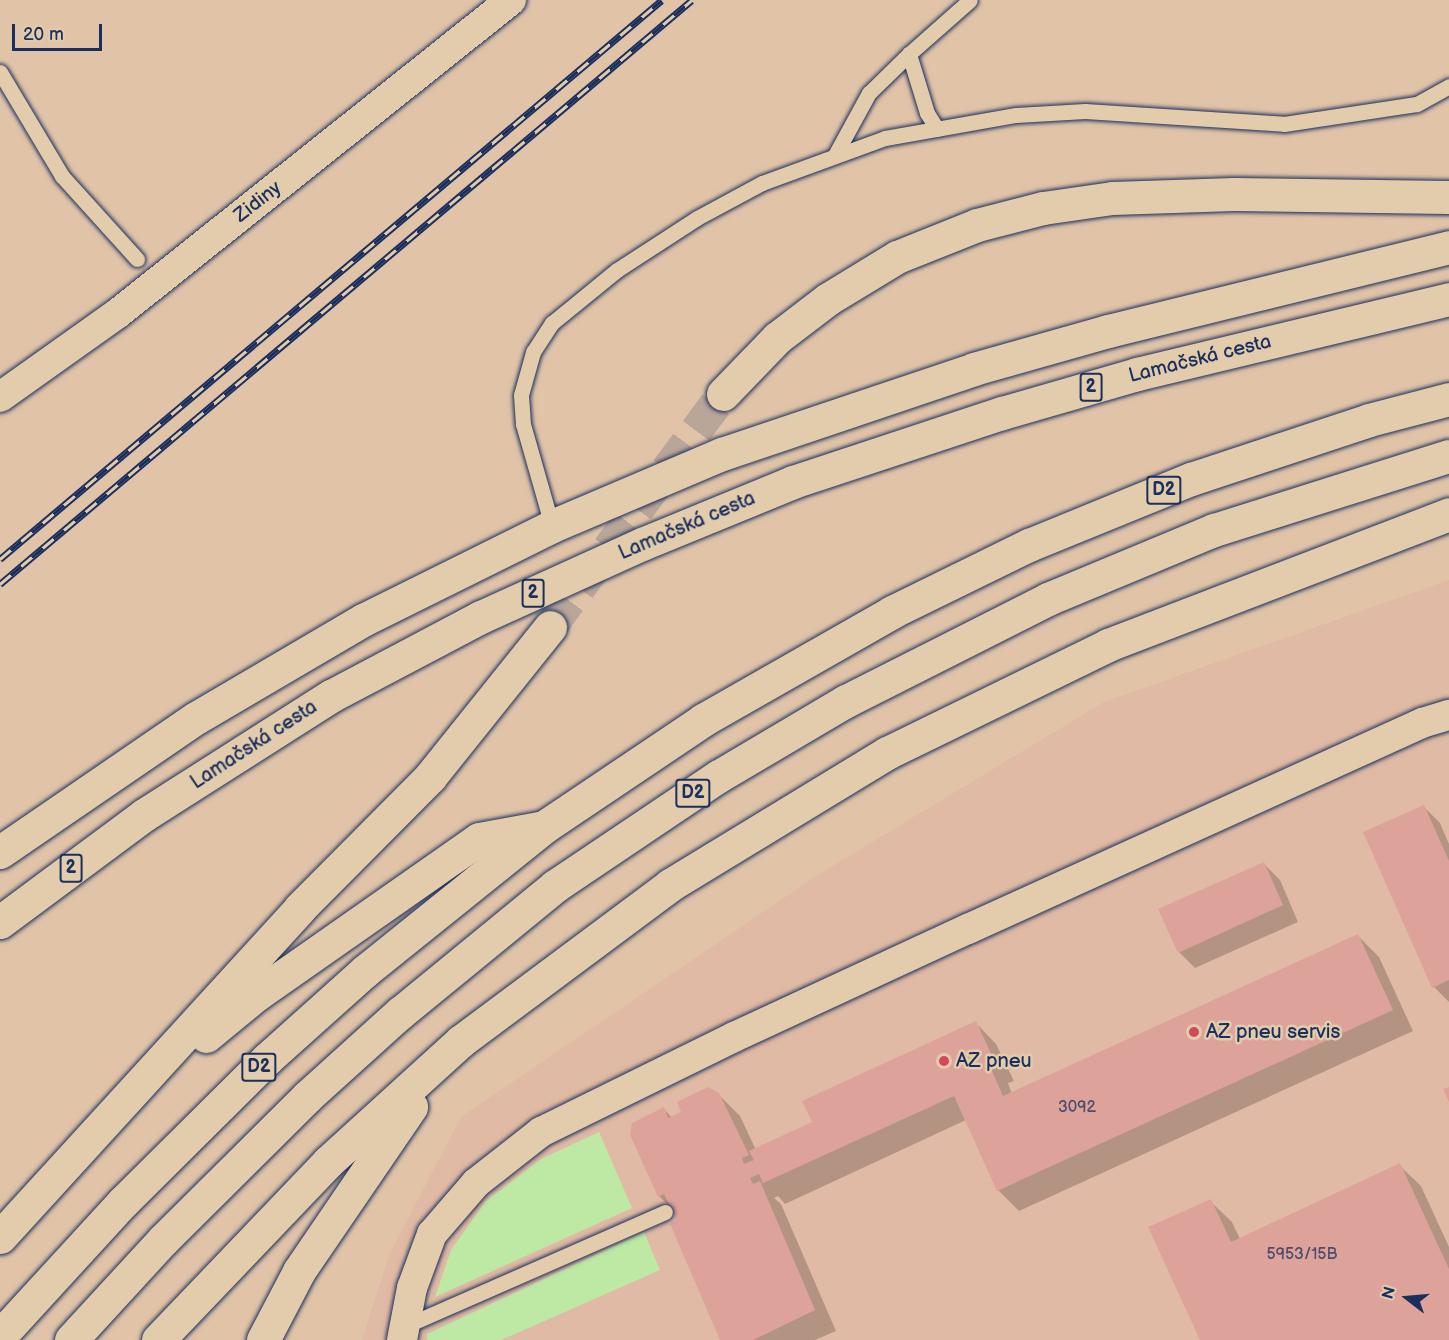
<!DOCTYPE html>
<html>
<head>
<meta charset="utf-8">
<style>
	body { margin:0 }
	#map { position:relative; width:1449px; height:1340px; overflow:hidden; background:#e1c4a8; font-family:"Balsamiq Sans",sans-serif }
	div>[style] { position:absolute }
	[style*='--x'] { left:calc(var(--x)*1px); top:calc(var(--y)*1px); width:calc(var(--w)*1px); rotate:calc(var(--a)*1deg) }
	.built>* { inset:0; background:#e0baa4 }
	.green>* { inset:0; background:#bde9a5 }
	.shadow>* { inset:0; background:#0003 }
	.building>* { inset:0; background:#dda39b }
	.highway-tunnel>* { height:33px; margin-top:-16.5px; transform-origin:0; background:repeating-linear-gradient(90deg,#b9a699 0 33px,transparent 0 49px) }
	.roads { filter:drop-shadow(0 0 2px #1b2f5e) drop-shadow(0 0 2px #1b2f5e) }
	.lane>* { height:15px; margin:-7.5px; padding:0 7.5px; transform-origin:7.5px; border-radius:7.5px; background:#e2ccab }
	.street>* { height:30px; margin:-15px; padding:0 15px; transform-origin:15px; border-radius:15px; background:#e2ccab }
	.primary>* { height:33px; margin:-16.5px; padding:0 16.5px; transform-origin:16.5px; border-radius:16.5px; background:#e2ccab }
	.highway>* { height:33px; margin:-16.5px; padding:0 16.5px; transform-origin:16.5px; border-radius:16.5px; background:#e2ccab }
	.rail>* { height:7px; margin-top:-3.5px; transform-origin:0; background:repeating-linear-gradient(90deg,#e2ccab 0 14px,#1b2f5e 0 28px); box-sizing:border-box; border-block:2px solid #1b2f5e }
	.dots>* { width:16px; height:16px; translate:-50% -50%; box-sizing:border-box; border:3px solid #e2ccab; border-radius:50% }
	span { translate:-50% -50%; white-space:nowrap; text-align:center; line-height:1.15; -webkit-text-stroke:5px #e2ccab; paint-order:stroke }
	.number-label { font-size:16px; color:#4c4c6d }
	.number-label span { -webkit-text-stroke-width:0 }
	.shield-label span { padding:2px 4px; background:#e2ccab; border:2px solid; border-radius:4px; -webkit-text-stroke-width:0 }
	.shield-label { font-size:18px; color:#1b2f5e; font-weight:700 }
	.street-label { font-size:20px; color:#1b2f5e }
	.poi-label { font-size:20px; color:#1b2f5e }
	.left { translate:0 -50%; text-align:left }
	.north { position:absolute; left:1377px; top:1268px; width:60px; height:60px; -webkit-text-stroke:4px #e2ccab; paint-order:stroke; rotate:286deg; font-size:16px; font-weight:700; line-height:24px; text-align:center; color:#1b2f5e }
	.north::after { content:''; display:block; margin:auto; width:21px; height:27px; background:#1b2f5e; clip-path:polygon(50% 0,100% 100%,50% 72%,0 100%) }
	.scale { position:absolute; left:12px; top:24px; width:90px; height:27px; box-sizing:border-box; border:3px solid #1b2f5e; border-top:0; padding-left:8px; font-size:18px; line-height:21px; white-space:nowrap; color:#1b2f5e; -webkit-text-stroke:4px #e2ccab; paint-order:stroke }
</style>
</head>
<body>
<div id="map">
	<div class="built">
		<i style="clip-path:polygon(1449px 580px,1449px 1340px,362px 1340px,389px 1255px,461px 1117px,816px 876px,1104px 702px)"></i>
	</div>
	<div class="green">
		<i style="clip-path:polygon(599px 1132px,632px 1208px,435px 1297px,451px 1250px,486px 1201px,541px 1159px)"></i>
		<i style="clip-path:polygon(644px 1232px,660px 1270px,501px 1340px,427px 1340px,427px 1334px)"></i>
	</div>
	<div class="shadow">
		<i style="clip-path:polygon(1424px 807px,1440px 823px,1449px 844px,1449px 1002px,1434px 987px)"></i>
		<i style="clip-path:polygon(1264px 864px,1280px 880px,1298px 922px,1195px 968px,1179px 952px)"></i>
		<i style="clip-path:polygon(1358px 936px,1379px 957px,1413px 1031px,1019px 1211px,998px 1190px,966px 1120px,785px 1204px,778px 1196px,774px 1198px,781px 1204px,836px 1331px,815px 1340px,722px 1340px,674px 1211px,659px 1196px,664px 1109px,672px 1118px,718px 1094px,740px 1116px,756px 1150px,814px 1122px,975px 1022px,996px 1044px,1014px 1081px,1008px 1083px,1012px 1094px)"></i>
		<i style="clip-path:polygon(1399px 1165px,1421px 1186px,1449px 1247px,1449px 1340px,1202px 1340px,1210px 1201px,1232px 1222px,1240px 1239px)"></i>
	</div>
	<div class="building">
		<i style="clip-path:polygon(1424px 805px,1449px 861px,1449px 980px,1432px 988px,1363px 832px)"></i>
		<i style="clip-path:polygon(1264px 862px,1283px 905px,1178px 953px,1158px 909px)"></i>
		<i style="clip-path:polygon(1358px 934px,1393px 1010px,997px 1191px,954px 1096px,763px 1183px,759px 1174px,750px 1178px,753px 1184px,760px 1181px,815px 1310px,753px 1340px,720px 1340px,670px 1224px,676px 1220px,664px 1194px,658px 1197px,630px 1135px,632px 1123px,664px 1107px,668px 1118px,681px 1112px,677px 1102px,708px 1087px,719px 1093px,749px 1155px,742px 1158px,744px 1164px,754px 1160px,749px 1151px,812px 1122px,802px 1101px,976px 1021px,994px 1060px,988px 1062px,1003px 1096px)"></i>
		<i style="clip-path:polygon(1449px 1087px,1449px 1102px,1443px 1089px)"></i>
		<i style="clip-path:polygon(1400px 1163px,1449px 1269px,1449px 1340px,1200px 1340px,1148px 1227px,1211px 1199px,1231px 1242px)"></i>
	</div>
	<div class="highway-tunnel">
		<i style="--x:550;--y:627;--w:290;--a:-53.4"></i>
	</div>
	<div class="roads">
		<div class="lane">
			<i style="--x:0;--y:72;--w:121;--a:59.2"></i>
			<i style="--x:62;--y:176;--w:112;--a:47.9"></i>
			<i style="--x:937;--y:129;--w:19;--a:-122"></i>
			<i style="--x:927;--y:113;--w:62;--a:-107"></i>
			<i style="--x:909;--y:54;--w:81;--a:-41.5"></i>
			<i style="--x:835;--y:155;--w:71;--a:-61.3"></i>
			<i style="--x:869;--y:93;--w:56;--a:-44.3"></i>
			<i style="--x:552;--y:526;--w:106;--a:-105.9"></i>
			<i style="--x:523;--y:424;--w:29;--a:-94"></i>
			<i style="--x:521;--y:395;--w:45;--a:-74.4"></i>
			<i style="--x:533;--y:352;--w:35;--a:-57"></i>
			<i style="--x:552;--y:323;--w:84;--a:-39.2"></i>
			<i style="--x:617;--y:270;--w:95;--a:-33"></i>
			<i style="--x:697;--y:218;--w:74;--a:-28.3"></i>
			<i style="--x:762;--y:183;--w:131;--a:-20.1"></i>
			<i style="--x:885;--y:138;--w:133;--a:-10"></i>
			<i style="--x:1016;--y:115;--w:69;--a:-3.3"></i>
			<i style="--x:1085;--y:111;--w:199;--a:3.7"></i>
			<i style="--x:1284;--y:124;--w:134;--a:-8.6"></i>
			<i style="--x:1417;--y:104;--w:37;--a:-29"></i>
			<i style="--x:403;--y:1327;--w:286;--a:-23.7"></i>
		</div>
		<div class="street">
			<i style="--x:0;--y:397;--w:143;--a:-35.4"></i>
			<i style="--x:117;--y:314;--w:504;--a:-38.55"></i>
			<i style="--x:402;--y:1340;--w:53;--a:-79.1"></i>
			<i style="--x:412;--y:1288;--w:58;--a:-69.7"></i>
			<i style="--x:432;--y:1234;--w:67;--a:-49.2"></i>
			<i style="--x:476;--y:1183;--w:83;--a:-38.1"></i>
			<i style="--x:541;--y:1132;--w:215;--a:-26.2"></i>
			<i style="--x:734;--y:1037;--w:258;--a:-24.8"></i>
			<i style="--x:968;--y:929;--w:499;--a:-24.4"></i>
			<i style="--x:1422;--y:723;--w:28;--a:-17"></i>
		</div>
		<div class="primary">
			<i style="--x:0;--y:852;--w:237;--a:-34.4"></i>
			<i style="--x:196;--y:718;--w:194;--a:-30.4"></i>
			<i style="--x:363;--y:620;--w:211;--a:-26.4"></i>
			<i style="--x:552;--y:526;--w:185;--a:-23"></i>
			<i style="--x:722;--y:454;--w:266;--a:-18.6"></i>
			<i style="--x:974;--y:369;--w:139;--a:-15.8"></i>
			<i style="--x:1108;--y:331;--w:351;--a:-13.8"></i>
			<i style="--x:0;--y:922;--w:179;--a:-36.6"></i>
			<i style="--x:144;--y:815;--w:222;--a:-32.5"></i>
			<i style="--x:331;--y:696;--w:170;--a:-27.8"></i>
			<i style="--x:481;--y:617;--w:177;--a:-24.4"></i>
			<i style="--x:642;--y:544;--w:163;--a:-22.3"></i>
			<i style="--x:793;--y:482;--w:220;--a:-18.3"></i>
			<i style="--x:1002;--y:413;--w:141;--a:-16.1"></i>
			<i style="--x:1137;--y:374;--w:321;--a:-13.5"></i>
		</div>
		<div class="highway">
			<i style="--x:723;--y:394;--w:78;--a:-46"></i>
			<i style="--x:777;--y:338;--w:64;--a:-37.4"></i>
			<i style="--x:828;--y:299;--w:81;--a:-31.3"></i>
			<i style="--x:897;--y:257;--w:86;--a:-21.8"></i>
			<i style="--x:977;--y:225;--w:68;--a:-14.4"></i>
			<i style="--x:1043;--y:208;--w:70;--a:-8.2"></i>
			<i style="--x:1112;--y:198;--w:122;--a:-1.9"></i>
			<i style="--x:1234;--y:194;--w:215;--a:0.8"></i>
			<i style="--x:206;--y:1036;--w:65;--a:-39.4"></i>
			<i style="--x:256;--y:995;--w:272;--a:-35"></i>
			<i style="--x:479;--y:839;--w:61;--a:-10.4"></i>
			<i style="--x:0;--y:1237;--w:445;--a:-47.6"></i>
			<i style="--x:300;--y:908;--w:185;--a:-45.2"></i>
			<i style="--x:430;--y:777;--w:192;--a:-51.3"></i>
			<i style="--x:0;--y:1336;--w:182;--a:-47.5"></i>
			<i style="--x:123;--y:1202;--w:204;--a:-44.8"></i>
			<i style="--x:268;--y:1058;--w:130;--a:-41.9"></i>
			<i style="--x:365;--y:971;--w:230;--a:-38.8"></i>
			<i style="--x:544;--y:827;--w:192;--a:-33.9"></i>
			<i style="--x:703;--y:720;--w:218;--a:-29.7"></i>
			<i style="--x:892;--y:612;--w:153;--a:-26.1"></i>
			<i style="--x:1029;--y:545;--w:175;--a:-22.2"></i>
			<i style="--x:1191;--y:479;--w:188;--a:-18.3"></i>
			<i style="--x:1369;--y:420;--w:83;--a:-14.7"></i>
			<i style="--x:71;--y:1340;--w:136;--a:-47.4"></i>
			<i style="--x:163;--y:1240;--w:204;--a:-44.8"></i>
			<i style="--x:308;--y:1096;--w:124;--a:-42.1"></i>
			<i style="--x:400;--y:1013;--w:200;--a:-39.3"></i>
			<i style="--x:555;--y:886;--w:197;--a:-33.9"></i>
			<i style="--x:719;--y:776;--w:147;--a:-30.6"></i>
			<i style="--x:846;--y:701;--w:226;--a:-26.8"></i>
			<i style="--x:1048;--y:599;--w:180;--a:-22.6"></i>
			<i style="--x:1214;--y:530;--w:246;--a:-17.5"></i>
			<i style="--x:158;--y:1340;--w:246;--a:-46.3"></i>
			<i style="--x:328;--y:1162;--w:180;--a:-42.3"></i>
			<i style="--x:461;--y:1041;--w:261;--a:-36.7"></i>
			<i style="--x:670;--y:885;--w:254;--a:-31.3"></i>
			<i style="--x:887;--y:753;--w:246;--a:-26"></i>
			<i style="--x:1108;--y:645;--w:365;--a:-21"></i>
			<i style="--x:263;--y:1340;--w:78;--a:-62.4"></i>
			<i style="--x:299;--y:1271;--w:199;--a:-55.7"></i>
		</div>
	</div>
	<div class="rail">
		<i style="--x:0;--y:559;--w:866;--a:-40.18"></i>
		<i style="--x:0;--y:584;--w:905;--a:-40.16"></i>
	</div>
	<div class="dots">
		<i style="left:1194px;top:1032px;background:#d1495b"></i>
		<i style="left:944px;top:1061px;background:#d1495b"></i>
	</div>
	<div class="number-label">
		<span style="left:1077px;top:1108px">3092</span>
		<span style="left:1302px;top:1255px">5953/15B</span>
	</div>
	<div class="shield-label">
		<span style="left:1091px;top:387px">2</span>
		<span style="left:1164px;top:490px">D2</span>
		<span style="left:533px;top:593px">2</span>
		<span style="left:693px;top:793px">D2</span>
		<span style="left:71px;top:868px">2</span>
		<span style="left:259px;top:1067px">D2</span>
	</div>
	<div class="street-label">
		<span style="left:258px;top:202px;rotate:-38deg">Zidiny</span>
		<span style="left:1200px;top:359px;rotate:-14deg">Lamačská cesta</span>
		<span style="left:687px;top:526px;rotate:-23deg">Lamačská cesta</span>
		<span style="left:254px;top:745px;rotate:-33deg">Lamačská cesta</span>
	</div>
	<div class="poi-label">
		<span class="left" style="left:1206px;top:1032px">AZ pneu servis</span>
		<span class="left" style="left:956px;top:1061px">AZ pneu</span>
	</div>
	<div class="north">N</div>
	<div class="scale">20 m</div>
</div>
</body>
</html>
